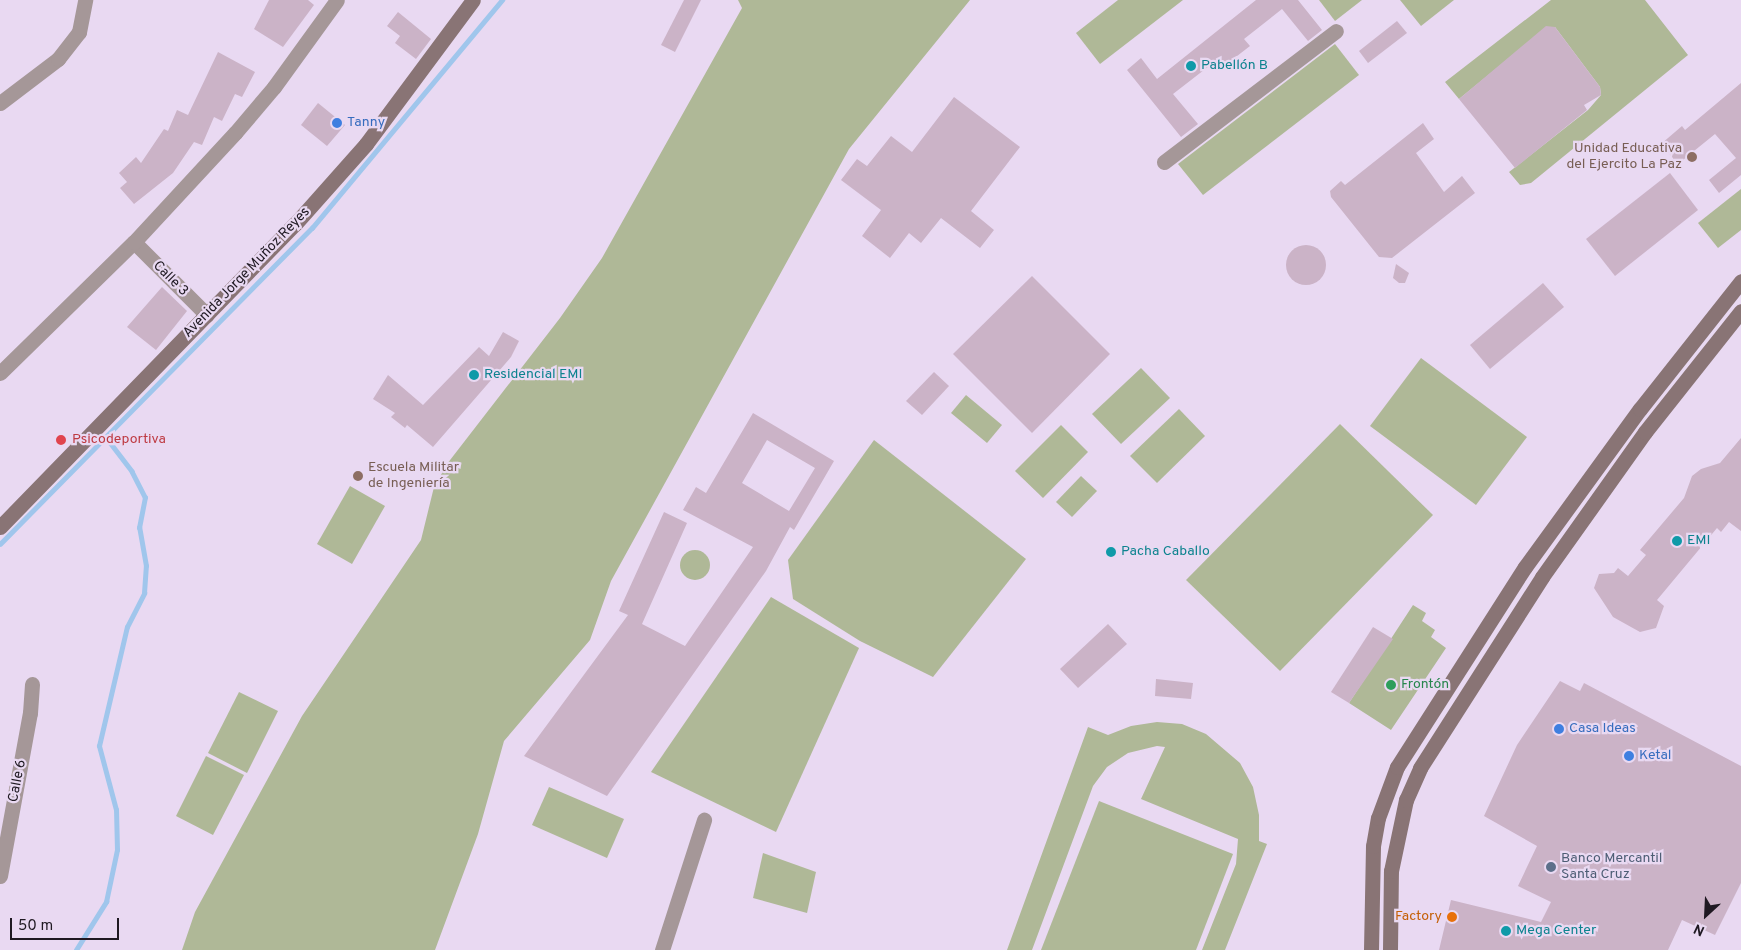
<!DOCTYPE html>
<html>
<head>
<meta charset="utf-8">
<style>
	body { margin:0 }
	#map { position:relative; width:1741px; height:950px; overflow:hidden; background:#e9d9f2; font-family:Overpass,sans-serif }
	div>[style] { position:absolute }
	[style*='--x'] { left:calc(var(--x)*1px); top:calc(var(--y)*1px); width:calc(var(--w)*1px); rotate:calc(var(--a)*1deg) }
	.green>* { inset:0; background:#afb897 }
	.round { border-radius:50% }
	.stream>* { height:4.5px; margin:-2.25px; padding:0 2.25px; transform-origin:2.25px; border-radius:2.25px; background:#a0c6ec }
	.building>* { inset:0; background:#cbb3c7 }
	.street>* { height:15px; margin:-7.5px; padding:0 7.5px; transform-origin:7.5px; border-radius:7.5px; background:#a59798 }
	.secondary>* { height:15px; margin:-7.5px; padding:0 7.5px; transform-origin:7.5px; border-radius:7.5px; background:#897475 }
	.dots>* { width:14px; height:14px; translate:-50% -50%; box-sizing:border-box; border:2px solid #e9d9f2; border-radius:50% }
	span { translate:-50% -50%; white-space:nowrap; text-align:center; line-height:1.15; -webkit-text-stroke:4.5px #e9d9f2; paint-order:stroke }
	.culture-label { font-size:14px; color:#0d838f }
	.left { translate:0 -50%; text-align:left }
	.shop-label { font-size:14px; color:#366cbe }
	.education-label { font-size:14px; color:#785e54 }
	.right { translate:-100% -50%; text-align:right }
	.street-label { font-size:14px; color:#1f1922 }
	.health-label { font-size:14px; color:#be3a42 }
	.leisure-label { font-size:14px; color:#27864d }
	.service-label { font-size:14px; color:#4e5e75 }
	.food-label { font-size:14px; color:#c56008 }
	.north { position:absolute; left:1681px; top:890px; width:50px; height:50px; -webkit-text-stroke:4px #e9d9f2; paint-order:stroke; rotate:205deg; font-size:14px; font-weight:700; line-height:20px; text-align:center; color:#1f1922 }
	.north::after { content:''; display:block; margin:auto; width:18px; height:22px; background:#1f1922; clip-path:polygon(50% 0,100% 100%,50% 72%,0 100%) }
	.scale { position:absolute; left:10px; top:918px; width:109px; height:22px; box-sizing:border-box; border:2px solid #1f1922; border-top:0; padding-left:6px; font-size:15px; line-height:18px; white-space:nowrap; color:#1f1922; -webkit-text-stroke:4px #e9d9f2; paint-order:stroke }
</style>
</head>
<body>
<div id="map">
	<div class="green">
		<i style="clip-path:polygon(738px 0,970px 0,849px 149px,611px 581px,590px 640px,504px 741px,478px 834px,435px 950px,182px 950px,195px 912px,302px 716px,421px 540px,434px 487px,447px 464px,560px 318px,602px 258px,742px 8px)"></i>
		<i style="clip-path:polygon(1118px 0,1183px 0,1100px 64px,1076px 33px)"></i>
		<i style="clip-path:polygon(1319px 0,1362px 0,1335px 21px)"></i>
		<i style="clip-path:polygon(1400px 0,1454px 0,1421px 26px)"></i>
		<i style="clip-path:polygon(1551px 0,1645px 0,1688px 55px,1531px 183px,1520px 185px,1509px 172px,1588px 110px,1601px 95px,1600px 87px,1555px 27px,1530px 41px,1459px 99px,1445px 82px)"></i>
		<i style="clip-path:polygon(1335px 44px,1359px 75px,1203px 195px,1178px 164px)"></i>
		<i style="clip-path:polygon(1741px 189px,1741px 230px,1718px 248px,1698px 223px)"></i>
		<i style="clip-path:polygon(1421px 358px,1527px 437px,1476px 505px,1370px 426px)"></i>
		<i style="clip-path:polygon(1141px 368px,1170px 398px,1121px 444px,1092px 414px)"></i>
		<i style="clip-path:polygon(966px 395px,1002px 425px,987px 443px,951px 413px)"></i>
		<i style="clip-path:polygon(1179px 409px,1205px 436px,1157px 483px,1130px 456px)"></i>
		<i style="clip-path:polygon(1340px 424px,1433px 515px,1280px 671px,1186px 580px)"></i>
		<i style="clip-path:polygon(1061px 425px,1088px 452px,1043px 498px,1015px 471px)"></i>
		<i style="clip-path:polygon(874px 440px,1026px 559px,933px 677px,860px 641px,793px 599px,788px 560px)"></i>
		<i style="clip-path:polygon(1081px 476px,1097px 491px,1072px 517px,1056px 502px)"></i>
		<i style="clip-path:polygon(350px 486px,385px 506px,352px 564px,317px 544px)"></i>
		<i class="round" style="left:680px;top:550px;width:30px;height:30px"></i>
		<i style="clip-path:polygon(771px 597px,859px 648px,776px 832px,651px 772px)"></i>
		<i style="clip-path:polygon(1413px 605px,1426px 613px,1422px 621px,1435px 630px,1431px 637px,1446px 648px,1391px 730px,1349px 703px)"></i>
		<i style="clip-path:polygon(239px 692px,278px 711px,247px 773px,208px 753px)"></i>
		<i style="clip-path:polygon(1157px 722px,1182px 724px,1206px 734px,1240px 763px,1253px 787px,1259px 815px,1259px 841px,1267px 844px,1225px 950px,1202px 950px,1236px 864px,1238px 839px,1141px 799px,1165px 747px,1157px 746px,1128px 753px,1107px 767px,1093px 786px,1032px 950px,1007px 950px,1088px 727px,1108px 735px,1131px 726px)"></i>
		<i style="clip-path:polygon(206px 756px,244px 775px,213px 835px,176px 816px)"></i>
		<i style="clip-path:polygon(549px 787px,624px 819px,607px 858px,532px 825px)"></i>
		<i style="clip-path:polygon(1099px 801px,1233px 854px,1196px 950px,1041px 950px)"></i>
		<i style="clip-path:polygon(763px 853px,816px 872px,807px 913px,753px 898px)"></i>
	</div>
	<div class="stream">
		<i style="--x:0;--y:544;--w:444;--a:-45.4"></i>
		<i style="--x:312;--y:228;--w:297;--a:-50.2"></i>
		<i style="--x:76;--y:950;--w:57;--a:-58"></i>
		<i style="--x:106;--y:902;--w:53;--a:-78.1"></i>
		<i style="--x:117;--y:850;--w:40;--a:-91.4"></i>
		<i style="--x:116;--y:810;--w:66;--a:-104.9"></i>
		<i style="--x:99;--y:746;--w:122;--a:-76.8"></i>
		<i style="--x:127;--y:627;--w:38;--a:-63"></i>
		<i style="--x:144;--y:593;--w:27;--a:-86"></i>
		<i style="--x:146;--y:566;--w:39;--a:-100"></i>
		<i style="--x:139;--y:528;--w:31;--a:-79"></i>
		<i style="--x:145;--y:498;--w:29;--a:-117"></i>
		<i style="--x:132;--y:472;--w:43;--a:-127.4"></i>
	</div>
	<div class="building">
		<i style="clip-path:polygon(269px 0,308px 0,314px 5px,283px 47px,254px 29px)"></i>
		<i style="clip-path:polygon(684px 0,701px 0,675px 52px,661px 45px)"></i>
		<i style="clip-path:polygon(1256px 0,1298px 0,1322px 30px,1308px 41px,1282px 9px,1244px 39px,1250px 46px,1219px 70px,1213px 63px,1173px 94px,1198px 124px,1181px 137px,1127px 70px,1141px 58px,1157px 79px)"></i>
		<i style="clip-path:polygon(398px 12px,431px 39px,416px 59px,395px 43px,400px 36px,387px 26px)"></i>
		<i style="clip-path:polygon(1397px 21px,1407px 33px,1368px 63px,1359px 51px)"></i>
		<i style="clip-path:polygon(1546px 26px,1555px 27px,1600px 87px,1601px 95px,1584px 105px,1587px 110px,1515px 168px,1459px 99px)"></i>
		<i style="clip-path:polygon(218px 52px,255px 72px,242px 97px,235px 94px,222px 121px,214px 117px,202px 145px,194px 142px,173px 173px,134px 204px,120px 188px,127px 182px,119px 173px,136px 157px,141px 163px,164px 129px,168px 131px,177px 110px,188px 115px)"></i>
		<i style="clip-path:polygon(1741px 83px,1741px 175px,1719px 193px,1709px 180px,1736px 158px,1715px 134px,1678px 164px,1661px 144px,1682px 126px,1685px 130px)"></i>
		<i style="clip-path:polygon(954px 97px,1020px 147px,971px 211px,994px 230px,980px 248px,941px 218px,921px 243px,909px 233px,890px 258px,862px 236px,881px 210px,841px 180px,857px 159px,867px 166px,891px 136px,912px 152px)"></i>
		<i style="clip-path:polygon(318px 103px,345px 125px,327px 146px,301px 125px)"></i>
		<i style="clip-path:polygon(1423px 123px,1434px 139px,1416px 153px,1444px 192px,1462px 176px,1475px 193px,1392px 258px,1379px 257px,1331px 197px,1330px 191px,1341px 181px,1345px 185px)"></i>
		<i style="clip-path:polygon(1670px 173px,1698px 210px,1615px 276px,1586px 239px)"></i>
		<i class="round" style="left:1286px;top:245px;width:40px;height:40px"></i>
		<i style="clip-path:polygon(1396px 264px,1409px 273px,1405px 283px,1399px 283px,1393px 278px)"></i>
		<i style="clip-path:polygon(1032px 276px,1110px 354px,1032px 433px,953px 354px)"></i>
		<i style="clip-path:polygon(1543px 283px,1564px 307px,1490px 369px,1470px 345px)"></i>
		<i style="clip-path:polygon(162px 287px,187px 311px,156px 350px,127px 327px)"></i>
		<i style="clip-path:polygon(503px 332px,519px 341px,511px 357px,433px 447px,407px 425px,405px 428px,391px 417px,395px 413px,373px 399px,388px 375px,423px 405px,479px 347px,489px 356px)"></i>
		<i style="clip-path:polygon(934px 372px,949px 386px,922px 415px,906px 401px)"></i>
		<i style="clip-path:polygon(evenodd,753px 413px,834px 461px,794px 530px,790px 527px,766px 571px,607px 796px,524px 756px,628px 615px,619px 611px,664px 512px,687px 523px,642px 624px,685px 646px,753px 547px,683px 510px,696px 487px,706px 493px,753px 413px,767px 440px,815px 468px,789px 511px,742px 483px,767px 440px)"></i>
		<i style="clip-path:polygon(1741px 438px,1741px 531px,1729px 522px,1721px 532px,1717px 528px,1657px 600px,1664px 606px,1656px 628px,1640px 632px,1613px 617px,1594px 588px,1599px 574px,1614px 573px,1618px 568px,1628px 576px,1646px 555px,1640px 550px,1684px 498px,1692px 476px,1701px 469px,1720px 463px)"></i>
		<i style="clip-path:polygon(1108px 624px,1127px 644px,1078px 688px,1060px 669px)"></i>
		<i style="clip-path:polygon(1373px 627px,1393px 639px,1349px 703px,1331px 692px)"></i>
		<i style="clip-path:polygon(1156px 679px,1193px 683px,1191px 699px,1155px 696px)"></i>
		<i style="clip-path:polygon(1560px 681px,1580px 691px,1584px 683px,1741px 766px,1741px 883px,1715px 935px,1682px 920px,1668px 950px,1439px 950px,1451px 900px,1541px 922px,1551px 902px,1518px 886px,1537px 846px,1484px 816px,1517px 745px)"></i>
	</div>
	<div class="street">
		<i style="--x:0;--y:103;--w:73;--a:-37.2"></i>
		<i style="--x:58;--y:59;--w:34;--a:-52"></i>
		<i style="--x:79;--y:32;--w:33;--a:-79"></i>
		<i style="--x:1164;--y:162;--w:216;--a:-37.3"></i>
		<i style="--x:134;--y:242;--w:103;--a:45"></i>
		<i style="--x:0;--y:373;--w:187;--a:-44.4"></i>
		<i style="--x:134;--y:242;--w:149;--a:-47.2"></i>
		<i style="--x:235;--y:133;--w:60;--a:-49.7"></i>
		<i style="--x:274;--y:87;--w:107;--a:-54.1"></i>
		<i style="--x:0;--y:876;--w:166;--a:-79.6"></i>
		<i style="--x:30;--y:713;--w:29;--a:-86"></i>
		<i style="--x:662;--y:950;--w:137;--a:-72.1"></i>
	</div>
	<div class="secondary">
		<i style="--x:0;--y:527;--w:423;--a:-45.8"></i>
		<i style="--x:295;--y:224;--w:107;--a:-48.4"></i>
		<i style="--x:366;--y:144;--w:179;--a:-53.4"></i>
		<i style="--x:1371;--y:950;--w:104;--a:-88.9"></i>
		<i style="--x:1373;--y:846;--w:28;--a:-80"></i>
		<i style="--x:1378;--y:818;--w:54;--a:-69.6"></i>
		<i style="--x:1397;--y:767;--w:237;--a:-57.4"></i>
		<i style="--x:1525;--y:567;--w:195;--a:-54"></i>
		<i style="--x:1640;--y:409;--w:163;--a:-51.7"></i>
		<i style="--x:1390;--y:950;--w:79;--a:-89.3"></i>
		<i style="--x:1391;--y:871;--w:73;--a:-78.1"></i>
		<i style="--x:1406;--y:800;--w:35;--a:-66"></i>
		<i style="--x:1420;--y:768;--w:227;--a:-57.4"></i>
		<i style="--x:1542;--y:577;--w:178;--a:-54.6"></i>
		<i style="--x:1645;--y:432;--w:154;--a:-51.6"></i>
	</div>
	<div class="dots">
		<i style="left:1191px;top:66px;background:#0f9aa8"></i>
		<i style="left:337px;top:123px;background:#3f7fe0"></i>
		<i style="left:1692px;top:157px;background:#8d6e63"></i>
		<i style="left:474px;top:375px;background:#0f9aa8"></i>
		<i style="left:61px;top:440px;background:#e0444e"></i>
		<i style="left:358px;top:476px;background:#8d6e63"></i>
		<i style="left:1677px;top:541px;background:#0f9aa8"></i>
		<i style="left:1111px;top:552px;background:#0f9aa8"></i>
		<i style="left:1391px;top:685px;background:#2e9e5b"></i>
		<i style="left:1559px;top:729px;background:#3f7fe0"></i>
		<i style="left:1629px;top:756px;background:#3f7fe0"></i>
		<i style="left:1551px;top:867px;background:#5c6f8a"></i>
		<i style="left:1452px;top:917px;background:#e8710a"></i>
		<i style="left:1506px;top:931px;background:#0f9aa8"></i>
	</div>
	<div class="culture-label">
		<span class="left" style="left:1201px;top:66px">Pabellón B</span>
		<span class="left" style="left:484px;top:375px">Residencial EMI</span>
		<span class="left" style="left:1687px;top:541px">EMI</span>
		<span class="left" style="left:1121px;top:552px">Pacha Caballo</span>
		<span class="left" style="left:1516px;top:931px">Mega Center</span>
	</div>
	<div class="shop-label">
		<span class="left" style="left:347px;top:123px">Tanny</span>
		<span class="left" style="left:1569px;top:729px">Casa Ideas</span>
		<span class="left" style="left:1639px;top:756px">Ketal</span>
	</div>
	<div class="education-label">
		<span class="right" style="left:1682px;top:157px">Unidad Educativa<br>del Ejercito La Paz</span>
		<span class="left" style="left:368px;top:476px">Escuela Militar<br>de Ingeniería</span>
	</div>
	<div class="street-label">
		<span style="left:247px;top:273px;rotate:-46deg">Avenida Jorge Muñoz Reyes</span>
		<span style="left:170px;top:279px;rotate:45deg">Calle 3</span>
		<span style="left:18px;top:781px;rotate:-79deg">Calle 6</span>
	</div>
	<div class="health-label">
		<span class="left" style="left:72px;top:440px">Psicodeportiva</span>
	</div>
	<div class="leisure-label">
		<span class="left" style="left:1401px;top:685px">Frontón</span>
	</div>
	<div class="service-label">
		<span class="left" style="left:1561px;top:867px">Banco Mercantil<br>Santa Cruz</span>
	</div>
	<div class="food-label">
		<span class="right" style="left:1442px;top:917px">Factory</span>
	</div>
	<div class="north">N</div>
	<div class="scale">50 m</div>
</div>
</body>
</html>
